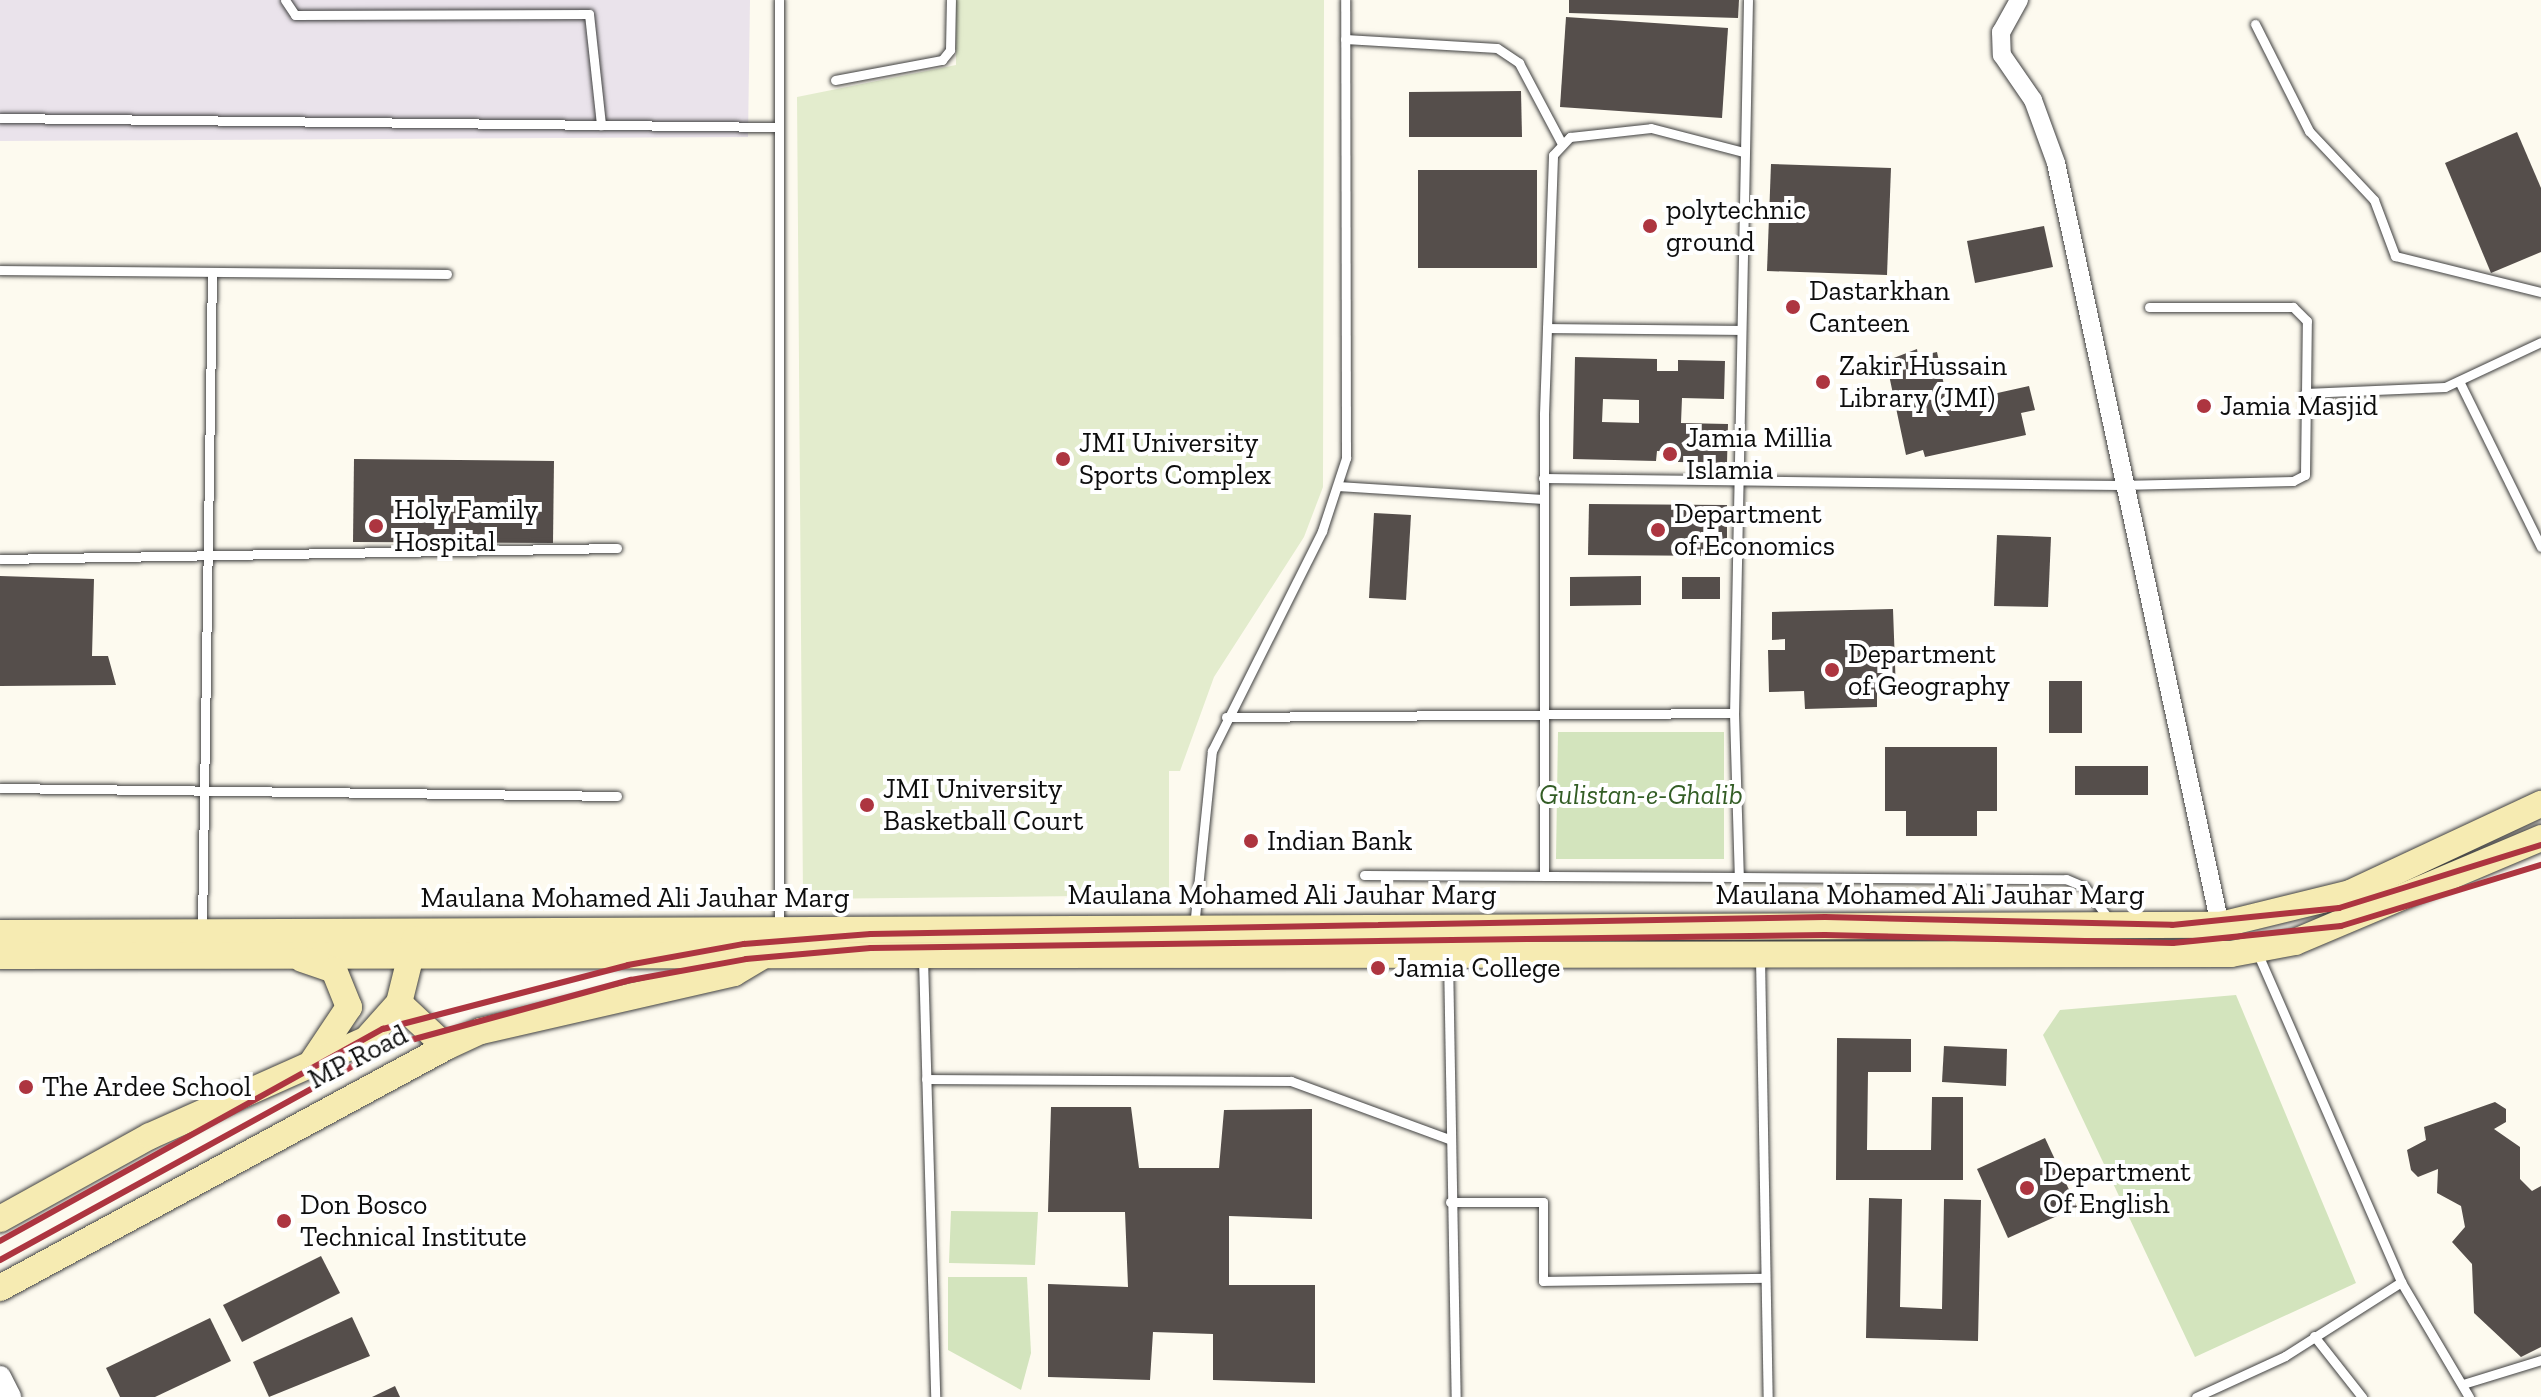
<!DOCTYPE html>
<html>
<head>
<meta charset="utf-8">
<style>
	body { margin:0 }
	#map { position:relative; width:2541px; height:1397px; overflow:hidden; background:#fdfaef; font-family:"Zilla Slab",serif }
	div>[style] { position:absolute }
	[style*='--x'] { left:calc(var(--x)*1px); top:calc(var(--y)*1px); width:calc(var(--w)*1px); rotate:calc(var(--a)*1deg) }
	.industrial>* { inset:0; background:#eae3eb }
	.green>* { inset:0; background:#d3e4bd }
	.pitch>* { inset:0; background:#e3eccd }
	.building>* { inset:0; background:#554e4b }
	.roads { filter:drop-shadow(0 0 2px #404040) drop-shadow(0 0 2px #404040) }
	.service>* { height:9px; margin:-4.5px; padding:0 4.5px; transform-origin:4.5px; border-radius:4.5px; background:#fff }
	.minor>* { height:18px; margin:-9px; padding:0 9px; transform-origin:9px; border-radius:9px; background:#fff }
	.tertiary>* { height:22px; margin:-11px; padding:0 11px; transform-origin:11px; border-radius:11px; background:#fff }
	.secondary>* { height:26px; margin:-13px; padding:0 13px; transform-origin:13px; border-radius:13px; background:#f6ebb2 }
	.rail>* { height:6px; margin:-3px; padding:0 3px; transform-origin:3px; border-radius:3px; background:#ad3540 }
	.dots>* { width:22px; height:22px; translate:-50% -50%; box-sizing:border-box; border:4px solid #fff; border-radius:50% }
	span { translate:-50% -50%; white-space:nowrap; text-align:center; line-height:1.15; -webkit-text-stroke:8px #fff; paint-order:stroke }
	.poi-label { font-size:28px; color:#0d0d0d }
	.left { translate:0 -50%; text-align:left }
	.park-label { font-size:28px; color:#335d25; font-style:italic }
	.street-label { font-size:28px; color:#0d0d0d }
</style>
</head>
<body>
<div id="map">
	<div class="industrial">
		<i style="clip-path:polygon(0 0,750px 0,748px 137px,0 141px)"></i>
	</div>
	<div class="green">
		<i style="clip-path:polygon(1558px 732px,1724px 732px,1724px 859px,1556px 859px)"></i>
		<i style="clip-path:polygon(2236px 995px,2356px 1283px,2195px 1357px,2043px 1035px,2060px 1010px)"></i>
		<i style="clip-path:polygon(951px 1211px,1038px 1212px,1035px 1265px,949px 1263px)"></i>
		<i style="clip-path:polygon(948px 1277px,1027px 1277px,1031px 1353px,1021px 1390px,948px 1350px)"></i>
	</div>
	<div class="pitch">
		<i style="clip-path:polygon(956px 0,1324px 0,1323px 487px,1304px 537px,1214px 677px,1180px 771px,1169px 771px,1169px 895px,803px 899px,797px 97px,956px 65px)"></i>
	</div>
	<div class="building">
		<i style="clip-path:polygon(1569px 0,1739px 0,1738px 18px,1569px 13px)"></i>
		<i style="clip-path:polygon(1566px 17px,1728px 28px,1722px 118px,1560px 107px)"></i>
		<i style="clip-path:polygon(1521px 91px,1522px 137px,1409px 137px,1409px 92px)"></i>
		<i style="clip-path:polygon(2517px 132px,2541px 188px,2541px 252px,2491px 273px,2445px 163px)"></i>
		<i style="clip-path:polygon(1771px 164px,1891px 168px,1887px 275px,1767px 271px)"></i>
		<i style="clip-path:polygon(1418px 170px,1537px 170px,1537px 268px,1418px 268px)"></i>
		<i style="clip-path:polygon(2044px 226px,2053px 267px,1975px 283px,1967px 241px)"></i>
		<i style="clip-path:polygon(1917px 349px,1918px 356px,1937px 352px,1948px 404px,2029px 386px,2035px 410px,2021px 413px,2026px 435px,1925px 457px,1923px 450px,1906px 455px,1886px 361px)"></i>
		<i style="clip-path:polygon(evenodd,1575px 357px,1657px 359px,1657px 371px,1678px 371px,1678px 360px,1725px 361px,1724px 399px,1682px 398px,1681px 423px,1728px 424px,1727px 463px,1678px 462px,1678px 452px,1657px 451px,1656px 461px,1573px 459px,1575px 357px,1603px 399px,1639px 400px,1639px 423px,1602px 422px,1603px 399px)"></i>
		<i style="clip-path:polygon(354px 459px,554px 461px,553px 543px,353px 542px)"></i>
		<i style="clip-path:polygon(1589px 504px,1727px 505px,1727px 556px,1588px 555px)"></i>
		<i style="clip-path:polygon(1374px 513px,1411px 515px,1406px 600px,1369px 598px)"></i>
		<i style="clip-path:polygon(1997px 535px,2051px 537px,2048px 607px,1994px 606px)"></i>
		<i style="clip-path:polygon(0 576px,94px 579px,92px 656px,108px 656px,116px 685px,0 686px)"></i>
		<i style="clip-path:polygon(1641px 576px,1641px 605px,1570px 606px,1570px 577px)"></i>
		<i style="clip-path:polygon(1682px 577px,1720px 577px,1720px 599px,1682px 599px)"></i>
		<i style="clip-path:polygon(1893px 609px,1896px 692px,1877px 692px,1877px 707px,1805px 709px,1804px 691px,1769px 692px,1768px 650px,1785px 650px,1785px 639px,1772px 640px,1772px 612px)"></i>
		<i style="clip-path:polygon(2049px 681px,2082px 681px,2082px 733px,2049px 733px)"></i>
		<i style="clip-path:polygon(1885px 747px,1997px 747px,1997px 811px,1977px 811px,1977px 836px,1906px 836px,1906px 811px,1885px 811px)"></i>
		<i style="clip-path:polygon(2075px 766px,2148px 766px,2148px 795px,2075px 795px)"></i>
		<i style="clip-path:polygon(1837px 1038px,1911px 1039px,1911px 1072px,1868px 1072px,1867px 1150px,1931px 1150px,1932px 1097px,1963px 1097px,1963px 1180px,1836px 1180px)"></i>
		<i style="clip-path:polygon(1944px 1046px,2007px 1049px,2006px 1086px,1942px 1082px)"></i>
		<i style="clip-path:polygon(2495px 1102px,2506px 1109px,2506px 1122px,2494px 1129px,2520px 1147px,2520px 1179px,2532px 1191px,2541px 1186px,2541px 1347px,2521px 1357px,2474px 1313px,2472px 1264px,2452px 1242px,2465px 1227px,2461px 1206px,2437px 1193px,2438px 1169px,2418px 1177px,2411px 1170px,2407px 1150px,2426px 1140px,2424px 1127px)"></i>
		<i style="clip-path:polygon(1051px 1107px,1131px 1107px,1139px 1168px,1219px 1168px,1224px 1110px,1312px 1109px,1312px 1219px,1229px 1216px,1229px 1285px,1315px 1285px,1315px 1383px,1213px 1380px,1213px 1334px,1153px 1332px,1150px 1380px,1048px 1377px,1048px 1284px,1128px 1287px,1125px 1212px,1048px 1212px)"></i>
		<i style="clip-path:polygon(2045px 1138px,2077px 1207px,2008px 1238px,1977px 1169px)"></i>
		<i style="clip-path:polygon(1869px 1198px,1902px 1199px,1900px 1307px,1942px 1309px,1944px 1199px,1981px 1200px,1978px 1341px,1866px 1338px)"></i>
		<i style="clip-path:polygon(321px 1256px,340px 1293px,242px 1342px,223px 1305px)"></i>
		<i style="clip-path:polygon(352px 1317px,370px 1356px,269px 1397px,253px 1362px)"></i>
		<i style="clip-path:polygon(210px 1318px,231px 1361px,155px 1397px,120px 1397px,106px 1368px)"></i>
		<i style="clip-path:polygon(395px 1386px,400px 1397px,372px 1397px)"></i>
	</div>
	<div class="roads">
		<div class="service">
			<i style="--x:285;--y:0;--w:18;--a:56"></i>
			<i style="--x:295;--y:15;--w:294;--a:-0.2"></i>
			<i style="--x:589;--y:14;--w:112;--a:83.8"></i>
			<i style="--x:779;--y:0;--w:929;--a:90"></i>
			<i style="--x:1748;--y:0;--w:713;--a:91.12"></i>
			<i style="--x:1734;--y:713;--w:164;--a:88.3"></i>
			<i style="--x:1739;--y:877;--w:327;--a:0.4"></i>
			<i style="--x:2066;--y:879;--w:21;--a:23"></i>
			<i style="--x:2085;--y:887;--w:44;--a:53.4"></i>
			<i style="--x:2255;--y:24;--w:120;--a:63.2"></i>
			<i style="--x:2309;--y:131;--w:95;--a:46.7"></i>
			<i style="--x:2374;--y:200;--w:60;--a:69.4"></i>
			<i style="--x:2395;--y:256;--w:150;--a:13.9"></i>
			<i style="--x:1345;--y:39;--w:152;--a:3.4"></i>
			<i style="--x:1497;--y:48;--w:27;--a:34"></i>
			<i style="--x:1519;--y:63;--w:89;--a:62"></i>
			<i style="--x:835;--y:80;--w:109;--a:-10.6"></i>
			<i style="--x:942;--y:60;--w:13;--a:-51"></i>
			<i style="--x:950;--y:50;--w:50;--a:-88.9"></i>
			<i style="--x:0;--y:118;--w:776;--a:0.66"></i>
			<i style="--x:0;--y:270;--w:447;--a:0.5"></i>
			<i style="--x:1547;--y:328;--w:194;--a:0.6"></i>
			<i style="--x:2459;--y:381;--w:185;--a:63.7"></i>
			<i style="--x:2305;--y:393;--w:140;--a:-2.5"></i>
			<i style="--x:2445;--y:387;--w:106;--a:-25.1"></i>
			<i style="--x:1543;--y:478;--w:577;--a:0.7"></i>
			<i style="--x:2120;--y:485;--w:173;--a:-1.3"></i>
			<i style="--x:2293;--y:481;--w:13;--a:-27"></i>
			<i style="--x:2305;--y:475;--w:154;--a:-89.3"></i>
			<i style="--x:2307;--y:321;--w:20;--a:-135"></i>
			<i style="--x:2293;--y:307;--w:144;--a:180"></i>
			<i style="--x:1338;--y:486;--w:205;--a:3.6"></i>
			<i style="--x:0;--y:559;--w:617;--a:-1.02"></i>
			<i style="--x:1226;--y:717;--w:508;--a:-0.45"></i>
			<i style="--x:0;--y:788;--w:617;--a:0.74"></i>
			<i style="--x:1364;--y:875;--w:375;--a:0.3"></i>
			<i style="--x:1544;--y:876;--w:462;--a:-90"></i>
			<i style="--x:1544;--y:414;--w:259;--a:-88"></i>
			<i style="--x:1553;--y:155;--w:25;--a:-47"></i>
			<i style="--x:1570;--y:137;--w:81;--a:-6.3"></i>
			<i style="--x:1651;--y:128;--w:95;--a:14.6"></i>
			<i style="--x:1194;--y:927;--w:177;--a:-84.2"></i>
			<i style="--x:1212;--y:751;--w:246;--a:-63.4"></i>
			<i style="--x:1322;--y:531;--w:77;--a:-71.8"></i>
			<i style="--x:1346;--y:458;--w:458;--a:-90.1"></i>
			<i style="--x:202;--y:929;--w:656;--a:-89.13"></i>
			<i style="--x:2257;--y:952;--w:360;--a:66.4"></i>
			<i style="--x:2401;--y:1282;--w:134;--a:59.4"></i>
			<i style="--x:1448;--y:957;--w:440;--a:89"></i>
			<i style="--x:1760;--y:957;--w:440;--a:89"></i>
			<i style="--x:923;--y:958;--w:439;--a:88.4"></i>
			<i style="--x:926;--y:1079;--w:365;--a:0.3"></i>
			<i style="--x:1291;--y:1081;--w:168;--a:20.2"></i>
			<i style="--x:1450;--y:1202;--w:93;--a:0"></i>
			<i style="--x:1543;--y:1202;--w:79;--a:90"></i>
			<i style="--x:1543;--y:1281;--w:221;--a:-0.8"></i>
			<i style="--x:2314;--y:1336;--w:78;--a:51.8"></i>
			<i style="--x:2463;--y:1384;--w:82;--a:-17.1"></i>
			<i style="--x:2196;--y:1397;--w:98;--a:-24.7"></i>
			<i style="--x:2285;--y:1356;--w:138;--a:-32.5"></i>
		</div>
		<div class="minor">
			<i style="--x:2019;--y:0;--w:37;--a:119"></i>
			<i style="--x:2001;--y:32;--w:23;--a:88"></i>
			<i style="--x:2002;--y:55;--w:55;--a:55.4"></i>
			<i style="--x:2033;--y:100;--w:67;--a:69.9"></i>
			<i style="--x:2056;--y:163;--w:779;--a:77.85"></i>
		</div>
		<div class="tertiary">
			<i style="--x:0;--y:1377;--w:22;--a:63"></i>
		</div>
		<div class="secondary">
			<i style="--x:0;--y:933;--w:2220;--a:-0.21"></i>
			<i style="--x:2220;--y:925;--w:134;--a:-13.8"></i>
			<i style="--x:2350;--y:893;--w:211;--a:-25"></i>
			<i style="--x:0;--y:956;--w:2231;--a:-0.05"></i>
			<i style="--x:2231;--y:954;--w:65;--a:-10.6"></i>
			<i style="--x:2295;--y:942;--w:267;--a:-22.9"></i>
			<i style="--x:302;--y:959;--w:34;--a:19"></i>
			<i style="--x:334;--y:970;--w:40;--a:68"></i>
			<i style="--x:349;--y:1007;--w:65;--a:123.7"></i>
			<i style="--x:399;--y:1003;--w:64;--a:43.1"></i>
			<i style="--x:0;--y:1219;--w:171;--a:-29"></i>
			<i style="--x:150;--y:1136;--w:236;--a:-24"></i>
			<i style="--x:366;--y:1040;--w:50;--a:-48.3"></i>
			<i style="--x:399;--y:1003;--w:66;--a:-76"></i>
			<i style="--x:0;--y:1288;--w:507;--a:-28.38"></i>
			<i style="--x:446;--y:1047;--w:38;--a:-25"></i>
			<i style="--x:481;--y:1031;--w:260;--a:-12.9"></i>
			<i style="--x:734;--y:973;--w:43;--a:-30.7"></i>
		</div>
	</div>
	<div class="rail">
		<i style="--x:0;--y:1241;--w:438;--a:-29"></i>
		<i style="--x:383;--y:1029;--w:253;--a:-14.6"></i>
		<i style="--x:628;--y:965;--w:118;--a:-10.3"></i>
		<i style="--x:744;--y:944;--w:127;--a:-4.5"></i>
		<i style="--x:871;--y:934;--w:954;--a:-1.02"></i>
		<i style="--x:1825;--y:917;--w:347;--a:1.3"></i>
		<i style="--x:2172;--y:925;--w:168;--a:-5.8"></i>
		<i style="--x:2339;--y:908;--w:212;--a:-17.3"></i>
		<i style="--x:0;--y:1260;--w:444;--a:-28.8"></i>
		<i style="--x:389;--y:1046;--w:251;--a:-15.3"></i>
		<i style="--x:631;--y:980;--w:117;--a:-10.3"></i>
		<i style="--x:746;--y:959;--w:125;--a:-5"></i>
		<i style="--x:871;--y:948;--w:954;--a:-0.78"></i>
		<i style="--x:1825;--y:935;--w:348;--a:1.3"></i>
		<i style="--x:2173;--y:943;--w:169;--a:-5.8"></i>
		<i style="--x:2341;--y:926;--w:209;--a:-17"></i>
	</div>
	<div class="dots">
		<i style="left:1650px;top:226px;background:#ad3540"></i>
		<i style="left:1793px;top:307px;background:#ad3540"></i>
		<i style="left:1823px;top:382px;background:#ad3540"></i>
		<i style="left:2204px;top:406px;background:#ad3540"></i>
		<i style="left:1670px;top:454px;background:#ad3540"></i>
		<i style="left:1063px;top:459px;background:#ad3540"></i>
		<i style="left:376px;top:526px;background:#ad3540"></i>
		<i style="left:1658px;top:530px;background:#ad3540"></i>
		<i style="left:1832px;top:670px;background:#ad3540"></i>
		<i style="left:867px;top:805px;background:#ad3540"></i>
		<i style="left:1251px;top:841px;background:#ad3540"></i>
		<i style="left:1378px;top:968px;background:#ad3540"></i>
		<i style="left:26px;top:1087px;background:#ad3540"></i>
		<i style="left:2027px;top:1188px;background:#ad3540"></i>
		<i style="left:284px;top:1221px;background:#ad3540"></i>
	</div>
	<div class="poi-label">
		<span class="left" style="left:1666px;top:226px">polytechnic<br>ground</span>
		<span class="left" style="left:1809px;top:307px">Dastarkhan<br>Canteen</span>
		<span class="left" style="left:1839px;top:382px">Zakir Hussain<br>Library (JMI)</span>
		<span class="left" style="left:2220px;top:406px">Jamia Masjid</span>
		<span class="left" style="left:1686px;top:454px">Jamia Millia<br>Islamia</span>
		<span class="left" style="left:1079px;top:459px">JMI University<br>Sports Complex</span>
		<span class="left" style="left:394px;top:526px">Holy Family<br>Hospital</span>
		<span class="left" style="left:1674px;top:530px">Department<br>of Economics</span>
		<span class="left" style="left:1848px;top:670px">Department<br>of Geography</span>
		<span class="left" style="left:883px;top:805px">JMI University<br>Basketball Court</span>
		<span class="left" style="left:1267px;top:841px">Indian Bank</span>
		<span class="left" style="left:1394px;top:968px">Jamia College</span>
		<span class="left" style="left:42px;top:1087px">The Ardee School</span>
		<span class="left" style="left:2043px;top:1188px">Department<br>Of English</span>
		<span class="left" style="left:300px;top:1221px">Don Bosco<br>Technical Institute</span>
	</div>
	<div class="park-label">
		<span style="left:1641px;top:795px">Gulistan-e-Ghalib</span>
	</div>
	<div class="street-label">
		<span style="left:1282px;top:895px">Maulana Mohamed Ali Jauhar Marg</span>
		<span style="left:1930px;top:895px">Maulana Mohamed Ali Jauhar Marg</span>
		<span style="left:635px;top:898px">Maulana Mohamed Ali Jauhar Marg</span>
		<span style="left:358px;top:1057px;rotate:-27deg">MP Road</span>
	</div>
</div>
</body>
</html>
